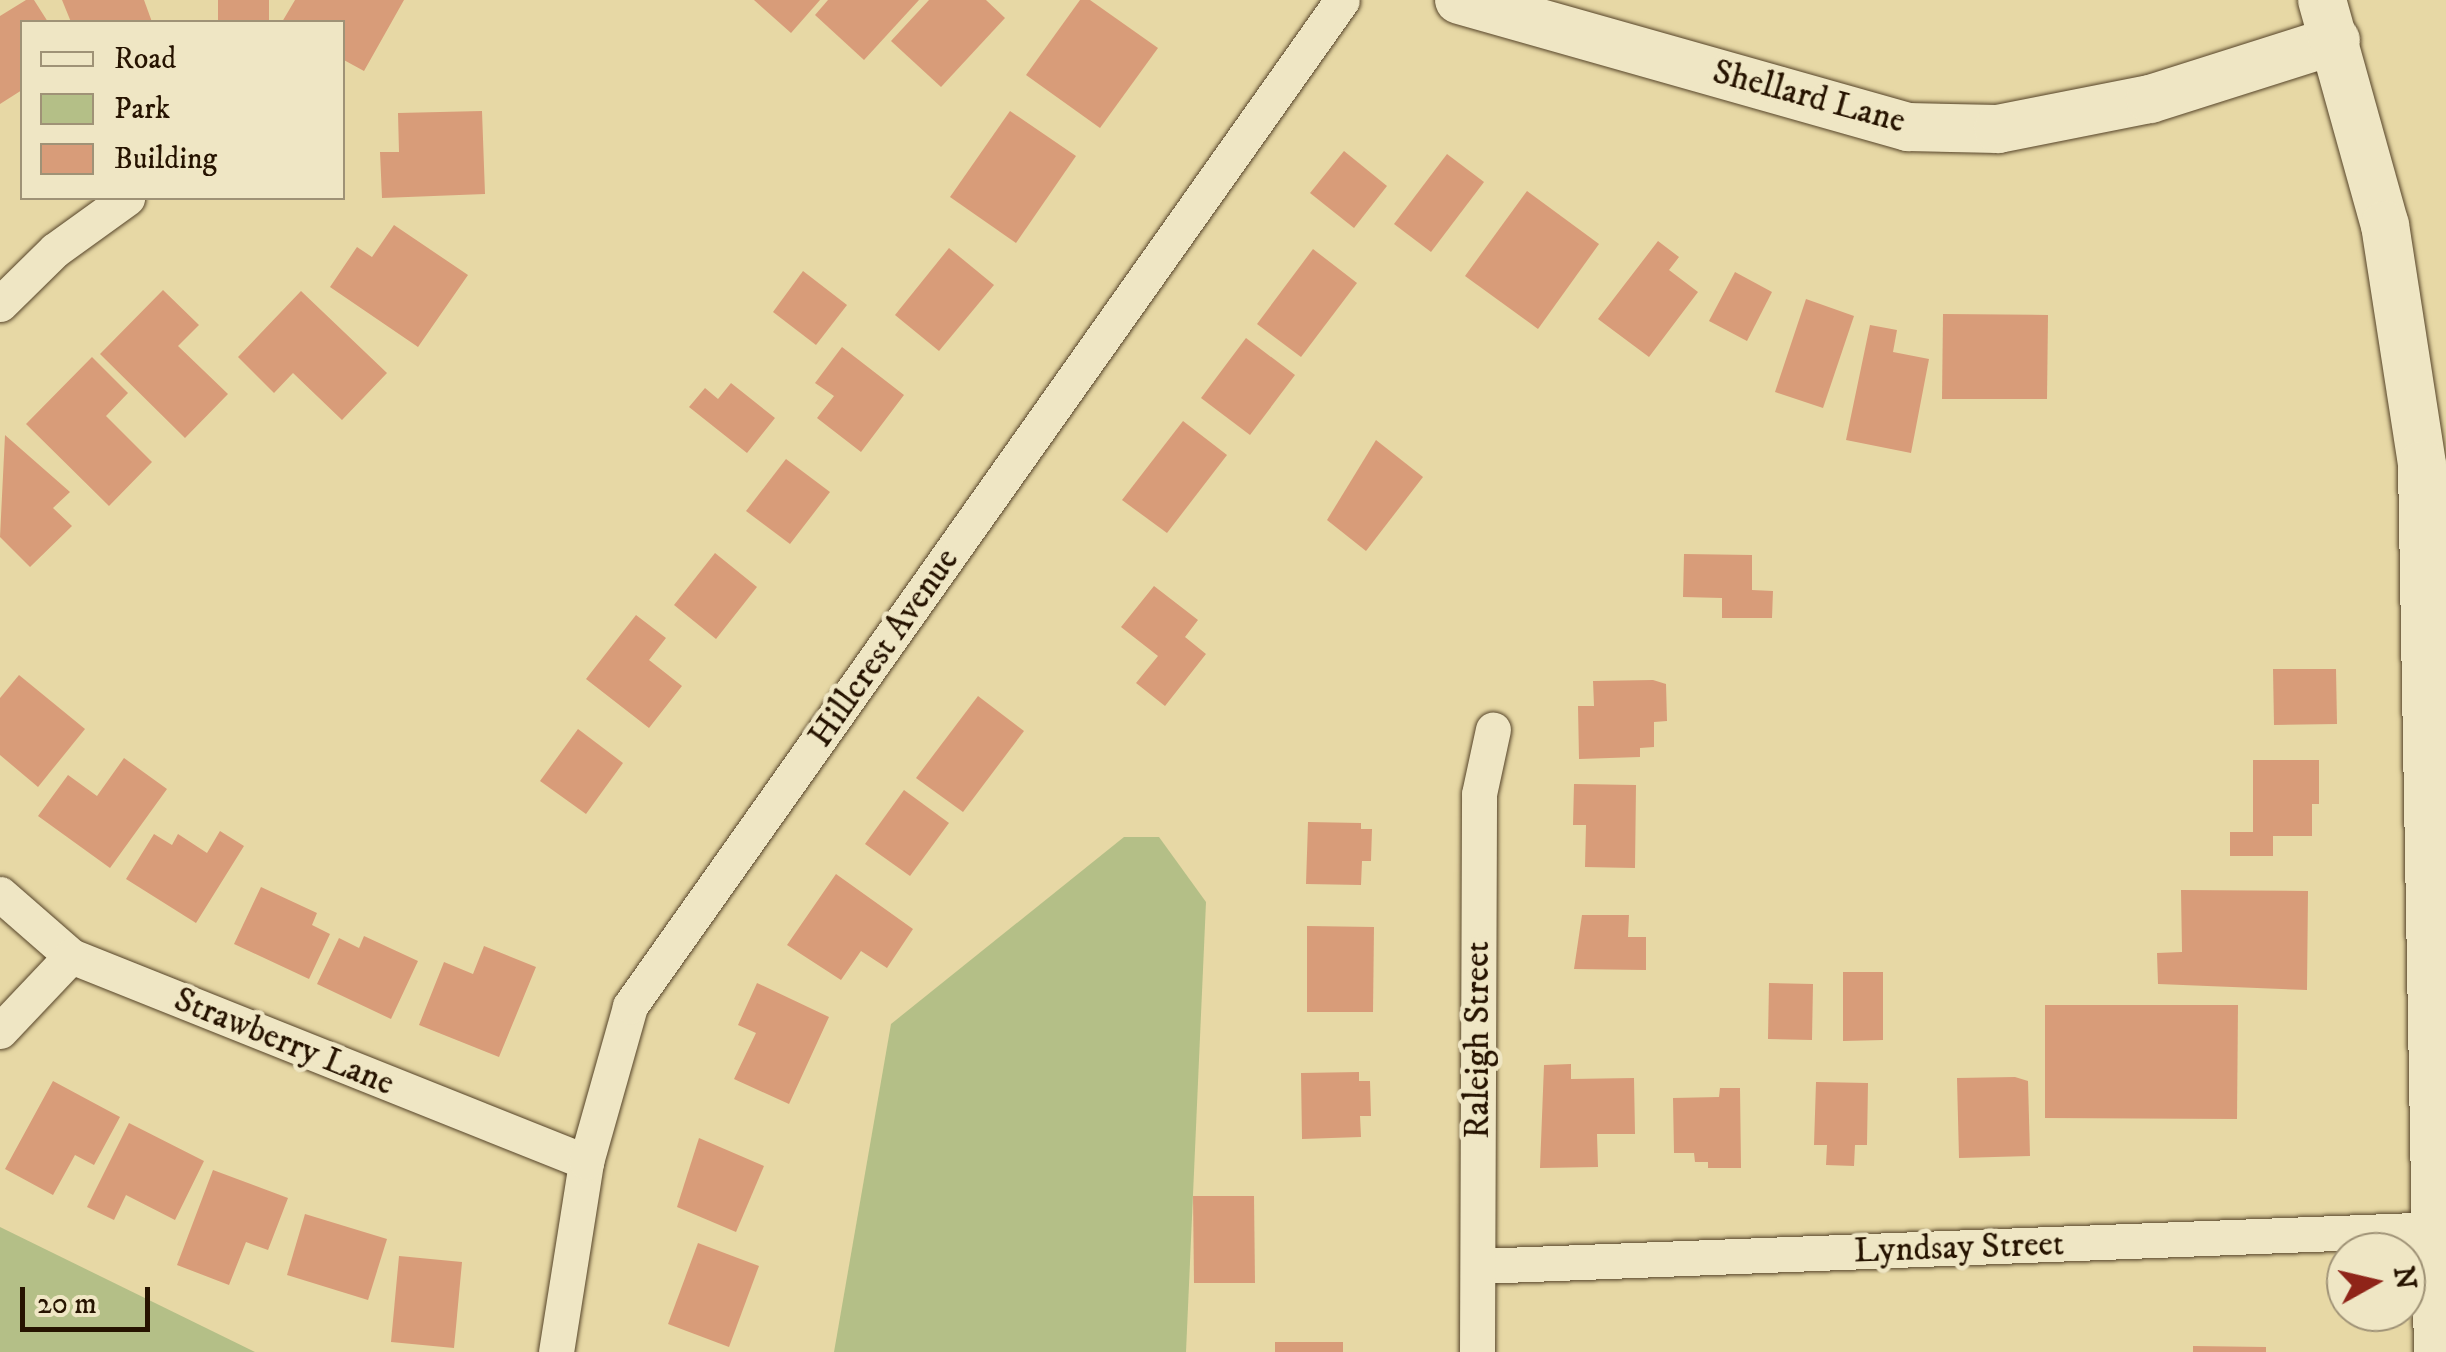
<!DOCTYPE html>
<html>
<head>
<meta charset="utf-8">
<style>
	body { margin:0 }
	#map { position:relative; width:2446px; height:1352px; overflow:hidden; background:#e7d8a5; font-family:"IM FELL DW Pica",serif }
	div>[style] { position:absolute }
	[style*='--x'] { left:calc(var(--x)*1px); top:calc(var(--y)*1px); width:calc(var(--w)*1px); rotate:calc(var(--a)*1deg) }
	.green>* { inset:0; background:#b4bf87 }
	.building>* { inset:0; background:#d89c79 }
	.roads { filter:drop-shadow(0 0 2px #564429) drop-shadow(0 0 2px #564429) }
	.street>* { height:35px; margin:-17.5px; padding:0 17.5px; transform-origin:17.5px; border-radius:17.5px; background:#efe6c4 }
	.secondary>* { height:48px; margin:-24px; padding:0 24px; transform-origin:24px; border-radius:24px; background:#efe6c4 }
	span { translate:-50% -50%; white-space:nowrap; text-align:center; line-height:1.15; -webkit-text-stroke:9px #efe6c4; paint-order:stroke }
	.street-label { font-size:35px; color:#261300 }
	.legend { position:absolute; left:20px; top:20px; width:325px; height:180px; box-sizing:border-box; background:#efe6c4; border:2px solid #9f9276; margin:0; padding:12px 18px; list-style:none; font-size:30px; color:#261300 }
	.legend li { display:flex; align-items:center; gap:20px; height:50px }
	.legend b { width:50px; border:2px solid #9f9276 }
	.north { position:absolute; left:2326px; top:1232px; width:100px; height:100px; box-sizing:border-box; background:#efe6c4; border:2px solid #9f9276; border-radius:50%; rotate:82deg; font-size:28px; font-weight:700; line-height:40px; text-align:center; color:#261300 }
	.north::after { content:''; display:block; margin:auto; width:35px; height:45px; background:#8f2418; clip-path:polygon(50% 0,100% 100%,50% 72%,0 100%) }
	.scale { position:absolute; left:20px; top:1287px; width:130px; height:45px; box-sizing:border-box; border:5px solid #261300; border-top:0; padding-left:12px; font-size:30px; line-height:35px; white-space:nowrap; color:#261300; -webkit-text-stroke:8px #efe6c4; paint-order:stroke }
</style>
</head>
<body>
<div id="map">
	<div class="green">
		<i style="clip-path:polygon(1124px 837px,1159px 837px,1206px 902px,1186px 1352px,834px 1352px,891px 1024px)"></i>
		<i style="clip-path:polygon(0 1227px,255px 1352px,0 1352px)"></i>
	</div>
	<div class="building">
		<i style="clip-path:polygon(26px 0,34px 0,48px 22px,22px 22px,22px 90px,0 104px,0 16px)"></i>
		<i style="clip-path:polygon(62px 0,144px 0,152px 22px,71px 22px)"></i>
		<i style="clip-path:polygon(218px 0,269px 0,269px 22px,218px 22px)"></i>
		<i style="clip-path:polygon(295px 0,404px 0,364px 71px,342px 59px,342px 22px,282px 22px)"></i>
		<i style="clip-path:polygon(754px 0,820px 0,791px 33px)"></i>
		<i style="clip-path:polygon(828px 0,919px 0,864px 60px,815px 15px)"></i>
		<i style="clip-path:polygon(929px 0,986px 0,1005px 18px,941px 87px,891px 41px)"></i>
		<i style="clip-path:polygon(1080px 0,1090px 0,1158px 48px,1100px 128px,1026px 75px)"></i>
		<i style="clip-path:polygon(482px 111px,485px 194px,382px 198px,380px 152px,399px 152px,398px 113px)"></i>
		<i style="clip-path:polygon(1010px 111px,1076px 156px,1016px 243px,950px 197px)"></i>
		<i style="clip-path:polygon(1344px 151px,1387px 186px,1354px 228px,1310px 193px)"></i>
		<i style="clip-path:polygon(1447px 154px,1484px 182px,1431px 252px,1394px 224px)"></i>
		<i style="clip-path:polygon(1527px 191px,1599px 244px,1538px 329px,1465px 276px)"></i>
		<i style="clip-path:polygon(394px 225px,468px 275px,418px 347px,330px 287px,357px 247px,372px 257px)"></i>
		<i style="clip-path:polygon(1658px 241px,1679px 257px,1669px 270px,1698px 292px,1649px 357px,1598px 319px)"></i>
		<i style="clip-path:polygon(949px 248px,994px 285px,939px 351px,895px 315px)"></i>
		<i style="clip-path:polygon(1313px 249px,1357px 283px,1301px 357px,1257px 324px)"></i>
		<i style="clip-path:polygon(803px 271px,847px 305px,816px 345px,773px 312px)"></i>
		<i style="clip-path:polygon(1735px 272px,1772px 292px,1747px 341px,1709px 321px)"></i>
		<i style="clip-path:polygon(163px 290px,199px 325px,178px 346px,228px 394px,185px 438px,100px 354px)"></i>
		<i style="clip-path:polygon(301px 291px,387px 373px,342px 420px,293px 373px,274px 393px,238px 357px)"></i>
		<i style="clip-path:polygon(1806px 299px,1854px 316px,1823px 408px,1775px 392px)"></i>
		<i style="clip-path:polygon(1943px 314px,2048px 315px,2047px 399px,1942px 399px)"></i>
		<i style="clip-path:polygon(1870px 325px,1897px 330px,1893px 352px,1929px 359px,1911px 453px,1846px 440px)"></i>
		<i style="clip-path:polygon(1246px 338px,1295px 375px,1250px 435px,1201px 398px)"></i>
		<i style="clip-path:polygon(842px 347px,904px 395px,861px 452px,817px 418px,834px 396px,815px 383px)"></i>
		<i style="clip-path:polygon(92px 357px,128px 393px,106px 416px,152px 462px,109px 506px,26px 424px)"></i>
		<i style="clip-path:polygon(731px 383px,775px 418px,747px 453px,689px 407px,705px 388px,718px 399px)"></i>
		<i style="clip-path:polygon(1183px 421px,1227px 455px,1167px 533px,1122px 500px)"></i>
		<i style="clip-path:polygon(5px 435px,70px 492px,53px 508px,72px 526px,30px 567px,0 537px)"></i>
		<i style="clip-path:polygon(1376px 440px,1423px 477px,1366px 551px,1327px 520px)"></i>
		<i style="clip-path:polygon(786px 459px,830px 492px,790px 544px,746px 511px)"></i>
		<i style="clip-path:polygon(715px 553px,757px 587px,716px 639px,674px 605px)"></i>
		<i style="clip-path:polygon(1684px 554px,1752px 555px,1752px 590px,1773px 591px,1772px 618px,1722px 618px,1722px 598px,1683px 597px)"></i>
		<i style="clip-path:polygon(1154px 586px,1198px 620px,1185px 637px,1206px 654px,1165px 706px,1136px 683px,1158px 656px,1121px 627px)"></i>
		<i style="clip-path:polygon(636px 615px,666px 638px,649px 660px,682px 686px,649px 728px,586px 679px)"></i>
		<i style="clip-path:polygon(2273px 669px,2336px 669px,2337px 724px,2274px 725px)"></i>
		<i style="clip-path:polygon(19px 675px,85px 729px,38px 787px,0 755px,0 698px)"></i>
		<i style="clip-path:polygon(1653px 680px,1666px 684px,1667px 721px,1654px 722px,1654px 747px,1640px 748px,1640px 757px,1579px 759px,1578px 706px,1594px 706px,1593px 681px)"></i>
		<i style="clip-path:polygon(978px 696px,1024px 731px,963px 812px,916px 778px)"></i>
		<i style="clip-path:polygon(578px 729px,623px 763px,586px 814px,540px 781px)"></i>
		<i style="clip-path:polygon(124px 758px,167px 789px,110px 868px,38px 816px,68px 775px,97px 796px)"></i>
		<i style="clip-path:polygon(2253px 760px,2319px 760px,2319px 804px,2312px 804px,2312px 836px,2273px 836px,2273px 856px,2230px 856px,2230px 832px,2253px 832px)"></i>
		<i style="clip-path:polygon(1574px 784px,1636px 785px,1635px 868px,1585px 867px,1586px 825px,1573px 825px)"></i>
		<i style="clip-path:polygon(904px 790px,949px 823px,910px 876px,865px 844px)"></i>
		<i style="clip-path:polygon(1308px 822px,1361px 823px,1361px 829px,1372px 829px,1371px 861px,1362px 861px,1361px 885px,1306px 884px)"></i>
		<i style="clip-path:polygon(220px 831px,244px 846px,196px 923px,126px 879px,154px 834px,172px 845px,178px 834px,207px 853px)"></i>
		<i style="clip-path:polygon(836px 874px,913px 929px,887px 968px,861px 951px,841px 980px,787px 945px)"></i>
		<i style="clip-path:polygon(261px 887px,317px 913px,312px 925px,330px 934px,309px 979px,234px 944px)"></i>
		<i style="clip-path:polygon(2181px 890px,2308px 891px,2307px 990px,2158px 984px,2157px 953px,2182px 952px)"></i>
		<i style="clip-path:polygon(1582px 915px,1629px 915px,1628px 937px,1646px 937px,1646px 970px,1574px 969px)"></i>
		<i style="clip-path:polygon(1307px 926px,1374px 927px,1373px 1012px,1307px 1012px)"></i>
		<i style="clip-path:polygon(364px 936px,418px 961px,391px 1019px,317px 984px,339px 938px,359px 948px)"></i>
		<i style="clip-path:polygon(484px 946px,536px 967px,499px 1057px,419px 1025px,444px 962px,473px 974px)"></i>
		<i style="clip-path:polygon(1843px 972px,1883px 972px,1883px 1040px,1843px 1041px)"></i>
		<i style="clip-path:polygon(757px 983px,829px 1017px,789px 1104px,734px 1079px,756px 1033px,738px 1025px)"></i>
		<i style="clip-path:polygon(1769px 983px,1813px 984px,1812px 1040px,1768px 1039px)"></i>
		<i style="clip-path:polygon(2045px 1005px,2238px 1005px,2237px 1119px,2045px 1118px)"></i>
		<i style="clip-path:polygon(1571px 1064px,1571px 1079px,1634px 1078px,1635px 1134px,1597px 1134px,1598px 1167px,1540px 1168px,1544px 1065px)"></i>
		<i style="clip-path:polygon(1359px 1072px,1359px 1081px,1370px 1081px,1371px 1116px,1360px 1116px,1361px 1137px,1302px 1139px,1301px 1073px)"></i>
		<i style="clip-path:polygon(2015px 1077px,2028px 1081px,2030px 1156px,1959px 1158px,1957px 1078px)"></i>
		<i style="clip-path:polygon(53px 1081px,120px 1117px,94px 1165px,75px 1155px,53px 1195px,5px 1169px)"></i>
		<i style="clip-path:polygon(1816px 1082px,1868px 1083px,1867px 1145px,1855px 1145px,1854px 1166px,1826px 1165px,1827px 1145px,1814px 1145px)"></i>
		<i style="clip-path:polygon(1720px 1088px,1740px 1088px,1741px 1168px,1708px 1168px,1708px 1162px,1695px 1162px,1694px 1153px,1674px 1153px,1673px 1098px,1719px 1097px)"></i>
		<i style="clip-path:polygon(129px 1123px,204px 1161px,175px 1220px,126px 1195px,114px 1220px,87px 1207px)"></i>
		<i style="clip-path:polygon(699px 1138px,764px 1166px,736px 1232px,677px 1207px)"></i>
		<i style="clip-path:polygon(213px 1170px,288px 1198px,268px 1250px,246px 1242px,229px 1285px,177px 1265px)"></i>
		<i style="clip-path:polygon(1193px 1196px,1254px 1196px,1255px 1283px,1194px 1283px)"></i>
		<i style="clip-path:polygon(305px 1214px,387px 1239px,368px 1300px,287px 1275px)"></i>
		<i style="clip-path:polygon(698px 1243px,759px 1266px,729px 1347px,668px 1324px)"></i>
		<i style="clip-path:polygon(399px 1256px,462px 1262px,454px 1348px,391px 1342px)"></i>
		<i style="clip-path:polygon(1275px 1342px,1343px 1342px,1343px 1352px,1275px 1352px)"></i>
		<i style="clip-path:polygon(2193px 1346px,2266px 1347px,2266px 1352px,2193px 1352px)"></i>
	</div>
	<div class="roads">
		<div class="street">
			<i style="--x:0;--y:304;--w:77;--a:-44.5"></i>
			<i style="--x:55;--y:250;--w:89;--a:-35.8"></i>
			<i style="--x:0;--y:894;--w:94;--a:41.1"></i>
			<i style="--x:71;--y:956;--w:555;--a:21.8"></i>
			<i style="--x:0;--y:1031;--w:103;--a:-46.6"></i>
			<i style="--x:1478;--y:1266;--w:964;--a:-2.2"></i>
			<i style="--x:556;--y:1352;--w:192;--a:-81"></i>
			<i style="--x:586;--y:1162;--w:162;--a:-74.2"></i>
			<i style="--x:630;--y:1006;--w:1232;--a:-54.71"></i>
			<i style="--x:1477;--y:1352;--w:558;--a:-89.79"></i>
			<i style="--x:1479;--y:794;--w:66;--a:-77.8"></i>
		</div>
		<div class="secondary">
			<i style="--x:1459;--y:0;--w:467;--a:15.8"></i>
			<i style="--x:1908;--y:127;--w:90;--a:1.3"></i>
			<i style="--x:1998;--y:129;--w:155;--a:-11.2"></i>
			<i style="--x:2150;--y:99;--w:195;--a:-17.6"></i>
			<i style="--x:2322;--y:0;--w:234;--a:74.4"></i>
			<i style="--x:2385;--y:225;--w:243;--a:81.2"></i>
			<i style="--x:2422;--y:465;--w:887;--a:88.97"></i>
		</div>
	</div>
	<div class="street-label">
		<span style="left:1809px;top:97px;rotate:15deg">Shellard Lane</span>
		<span style="left:884px;top:648px;rotate:-55deg">Hillcrest Avenue</span>
		<span style="left:1478px;top:1040px;rotate:-90deg">Raleigh Street</span>
		<span style="left:284px;top:1042px;rotate:22deg">Strawberry Lane</span>
		<span style="left:1959px;top:1248px;rotate:-2deg">Lyndsay Street</span>
	</div>
	<ul class="legend">
	<li><b style="height:12px;background:#efe6c4"></b>Road</li>
	<li><b style="height:28px;background:#b4bf87"></b>Park</li>
	<li><b style="height:28px;background:#d89c79"></b>Building</li>
	</ul>
	<div class="north">N</div>
	<div class="scale">20 m</div>
</div>
</body>
</html>
